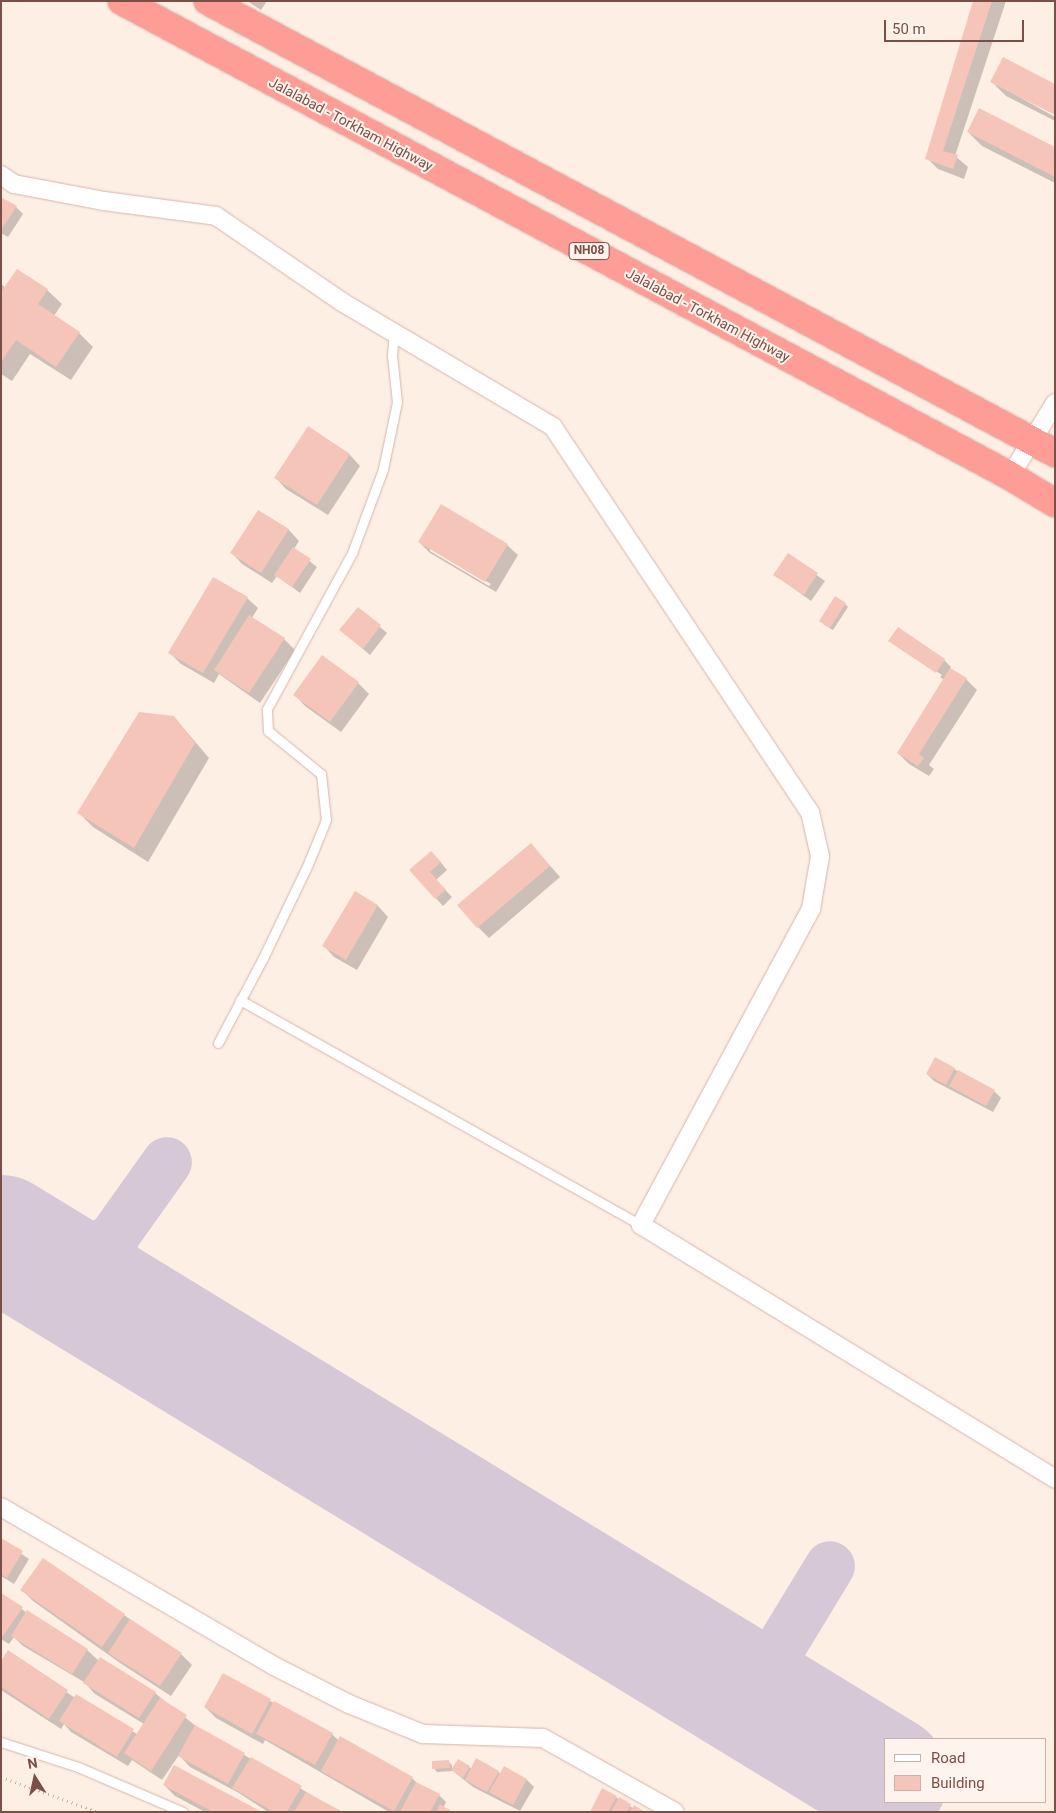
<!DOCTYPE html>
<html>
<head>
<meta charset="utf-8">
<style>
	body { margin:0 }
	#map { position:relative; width:1056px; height:1813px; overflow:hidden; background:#feefe5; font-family:Roboto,sans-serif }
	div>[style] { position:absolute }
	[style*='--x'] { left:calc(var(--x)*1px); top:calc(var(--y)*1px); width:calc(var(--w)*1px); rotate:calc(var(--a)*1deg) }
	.shadow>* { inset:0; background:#0003 }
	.taxiway>* { height:50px; margin:-25px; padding:0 25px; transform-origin:25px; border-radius:25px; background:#d6c8d7 }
	.runway>* { height:126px; margin:-63px; padding:0 63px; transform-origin:63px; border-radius:63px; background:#d6c8d7 }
	.building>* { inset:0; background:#f6c5ba }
	.path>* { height:3px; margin-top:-1.5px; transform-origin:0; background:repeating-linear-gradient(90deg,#dca89c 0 1px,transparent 0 5px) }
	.roads { filter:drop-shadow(0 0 1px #d4b6ac) drop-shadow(0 0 1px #d4b6ac) }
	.lane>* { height:9px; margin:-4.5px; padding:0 4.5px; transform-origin:4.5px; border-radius:4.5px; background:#fff }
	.street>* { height:18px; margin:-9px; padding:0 9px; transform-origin:9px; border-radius:9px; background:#fff }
	.highway>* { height:28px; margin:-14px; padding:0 14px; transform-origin:14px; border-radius:14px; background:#fe9c96 }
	span { translate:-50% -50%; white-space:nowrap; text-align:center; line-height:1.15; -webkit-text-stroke:4px #fff4ed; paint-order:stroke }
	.shield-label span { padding:1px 4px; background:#fff4ed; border:1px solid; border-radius:4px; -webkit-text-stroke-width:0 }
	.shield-label { font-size:12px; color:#7a4f47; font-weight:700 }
	.street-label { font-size:14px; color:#7a4f47 }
	.frame { position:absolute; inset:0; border:2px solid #7a4f47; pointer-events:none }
	.legend { position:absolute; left:884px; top:1738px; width:162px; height:65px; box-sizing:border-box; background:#fff4ed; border:1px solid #cab2ab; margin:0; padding:6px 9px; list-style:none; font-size:15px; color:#7a4f47 }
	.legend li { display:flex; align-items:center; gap:10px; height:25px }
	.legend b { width:25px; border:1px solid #cab2ab }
	.north { position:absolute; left:10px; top:1753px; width:50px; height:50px; -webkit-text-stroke:4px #fff4ed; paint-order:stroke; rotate:350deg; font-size:14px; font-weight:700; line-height:20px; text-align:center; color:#7a4f47 }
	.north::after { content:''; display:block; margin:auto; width:18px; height:22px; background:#7a4f47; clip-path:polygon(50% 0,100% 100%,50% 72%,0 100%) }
	.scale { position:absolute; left:884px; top:20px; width:140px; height:22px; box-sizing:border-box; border:2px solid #7a4f47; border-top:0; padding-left:6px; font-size:15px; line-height:18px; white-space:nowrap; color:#7a4f47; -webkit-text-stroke:4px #fff4ed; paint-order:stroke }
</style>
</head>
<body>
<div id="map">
	<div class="shadow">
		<i style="clip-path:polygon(247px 1px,267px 1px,261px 10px)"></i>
		<i style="clip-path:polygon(974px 1px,1006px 1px,955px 156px,968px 167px,964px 179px,938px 169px,927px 158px)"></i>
		<i style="clip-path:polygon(991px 81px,1055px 117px,1055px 121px,1006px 96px)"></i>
		<i style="clip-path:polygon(968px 132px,1055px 149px,1055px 183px,982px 146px)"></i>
		<i style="clip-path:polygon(1px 203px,16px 207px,23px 214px,8px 237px,1px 233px)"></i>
		<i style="clip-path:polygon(1px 284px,6px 288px,47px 290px,62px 304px,54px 316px,79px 333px,93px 347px,71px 380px,30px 354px,12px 381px,1px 374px)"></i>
		<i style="clip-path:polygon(308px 428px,350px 455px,360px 466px,328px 515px,286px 489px,276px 478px)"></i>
		<i style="clip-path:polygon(259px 511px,289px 530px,299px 541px,294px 549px,317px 567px,300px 593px,277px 576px,272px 583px,242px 564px,232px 553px)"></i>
		<i style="clip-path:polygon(evenodd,419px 542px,507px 545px,518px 555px,496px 592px,430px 553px,419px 542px,430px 548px,491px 584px,489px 586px,430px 551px,430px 548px)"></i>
		<i style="clip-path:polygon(788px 555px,825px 581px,811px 601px,775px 575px)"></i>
		<i style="clip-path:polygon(247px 598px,258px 608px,252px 618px,284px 639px,295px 650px,260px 703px,219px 674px,214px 683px,181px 664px,170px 653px)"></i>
		<i style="clip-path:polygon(845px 604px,848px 607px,833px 630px,823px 624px)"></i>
		<i style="clip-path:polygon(358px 608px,387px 633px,370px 655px,341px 630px)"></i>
		<i style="clip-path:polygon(890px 641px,944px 660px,951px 667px,950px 669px,966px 679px,977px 690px,929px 765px,934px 769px,929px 776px,909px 764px,898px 753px,944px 680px,940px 677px,942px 675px)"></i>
		<i style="clip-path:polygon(322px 657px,358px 683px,369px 694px,341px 732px,305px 706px,295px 695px)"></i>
		<i style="clip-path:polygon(174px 717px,209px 758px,148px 862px,93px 827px,79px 813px)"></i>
		<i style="clip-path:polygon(531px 844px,560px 877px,489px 938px,478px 927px)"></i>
		<i style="clip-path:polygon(438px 859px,447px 870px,436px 880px,452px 897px,443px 906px,410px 870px)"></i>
		<i style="clip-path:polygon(355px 893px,378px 906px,388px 917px,357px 970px,334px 957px,324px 946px)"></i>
		<i style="clip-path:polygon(954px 1069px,994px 1091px,1001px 1098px,993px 1112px,934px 1081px,927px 1074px)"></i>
		<i style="clip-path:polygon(1px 1540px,29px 1559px,14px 1584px,1px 1576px)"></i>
		<i style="clip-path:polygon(22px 1590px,124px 1615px,181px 1654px,192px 1665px,171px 1696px,120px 1663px,33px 1601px)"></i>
		<i style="clip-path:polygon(1px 1594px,27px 1613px,87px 1650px,99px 1661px,155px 1693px,197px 1727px,340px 1812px,268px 1812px,239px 1793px,190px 1767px,179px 1755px,162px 1780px,132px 1760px,128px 1766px,71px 1732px,64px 1724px,61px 1729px,1px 1690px,1px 1663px,9px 1652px,75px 1698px,137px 1734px,144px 1724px,95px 1694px,84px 1682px,23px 1646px,14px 1637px,9px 1644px,1px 1639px)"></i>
		<i style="clip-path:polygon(270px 1701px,332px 1734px,339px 1741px,412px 1778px,419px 1785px,439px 1795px,446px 1802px,443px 1808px,450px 1812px,389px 1812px,265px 1740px,263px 1744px,216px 1718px,205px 1707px)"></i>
		<i style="clip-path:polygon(458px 1760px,472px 1769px,498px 1772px,501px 1774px,504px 1768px,527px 1780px,534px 1787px,520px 1811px,473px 1787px,453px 1771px,437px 1772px,434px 1768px,449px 1762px,452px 1765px,452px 1770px)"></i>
		<i style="clip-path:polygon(164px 1785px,259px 1812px,205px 1812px,175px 1796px)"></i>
		<i style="clip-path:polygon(603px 1789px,633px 1808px,642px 1812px,591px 1812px)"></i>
	</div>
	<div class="taxiway">
		<i style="--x:113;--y:1238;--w:27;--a:92"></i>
		<i style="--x:112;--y:1265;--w:25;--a:78"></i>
		<i style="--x:117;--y:1289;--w:24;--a:52"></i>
		<i style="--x:132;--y:1308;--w:51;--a:40.2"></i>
		<i style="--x:3;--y:1239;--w:46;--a:17.7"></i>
		<i style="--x:47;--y:1253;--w:45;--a:-2.5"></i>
		<i style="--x:92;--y:1251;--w:25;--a:-32"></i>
		<i style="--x:113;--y:1238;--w:93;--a:-54.6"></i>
		<i style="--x:779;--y:1650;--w:24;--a:99"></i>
		<i style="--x:775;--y:1674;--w:19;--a:84"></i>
		<i style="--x:777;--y:1693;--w:26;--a:53"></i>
		<i style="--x:793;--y:1714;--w:61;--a:37.6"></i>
		<i style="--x:682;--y:1655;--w:37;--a:22"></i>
		<i style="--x:716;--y:1669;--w:19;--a:9"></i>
		<i style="--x:735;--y:1672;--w:26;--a:-16"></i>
		<i style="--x:760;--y:1665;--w:24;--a:-38"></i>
		<i style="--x:779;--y:1650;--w:98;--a:-58.7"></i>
	</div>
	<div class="runway">
		<i style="--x:1;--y:1238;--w:1036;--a:31.42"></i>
	</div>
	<div class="building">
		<i style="clip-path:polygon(973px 1px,992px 1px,943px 151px,958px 155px,953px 169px,925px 159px)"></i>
		<i style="clip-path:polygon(1003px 57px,1055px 84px,1055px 115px,990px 82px)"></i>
		<i style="clip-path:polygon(979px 108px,1055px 147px,1055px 177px,967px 132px)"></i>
		<i style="clip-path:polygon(3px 198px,17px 206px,1px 230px,1px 201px)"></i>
		<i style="clip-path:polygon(17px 269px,48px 289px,38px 304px,80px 332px,56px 367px,16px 340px,1px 362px,1px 292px)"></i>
		<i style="clip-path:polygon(308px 426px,350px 454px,317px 505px,274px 478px)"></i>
		<i style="clip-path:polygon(441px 504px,508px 544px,485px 582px,418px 542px)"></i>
		<i style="clip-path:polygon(258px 510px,289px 529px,261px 573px,230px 553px)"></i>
		<i style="clip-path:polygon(293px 547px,311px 559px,292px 587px,274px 575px)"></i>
		<i style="clip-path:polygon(788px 553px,818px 573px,804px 595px,773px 575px)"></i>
		<i style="clip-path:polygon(213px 577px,248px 597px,203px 673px,168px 653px)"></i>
		<i style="clip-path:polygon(835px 596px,846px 603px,830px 628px,819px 621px)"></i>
		<i style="clip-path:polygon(358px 607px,381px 625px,363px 649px,339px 630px)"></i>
		<i style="clip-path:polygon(249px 615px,285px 638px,249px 693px,214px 670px)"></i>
		<i style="clip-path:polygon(898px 627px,945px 659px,936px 673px,888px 641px)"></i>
		<i style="clip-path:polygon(322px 655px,359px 682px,330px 722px,293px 695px)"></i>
		<i style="clip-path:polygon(950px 668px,967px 678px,919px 754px,924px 758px,918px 766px,897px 753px)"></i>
		<i style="clip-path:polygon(139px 712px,174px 716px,195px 743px,134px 848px,77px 813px)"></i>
		<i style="clip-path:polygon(531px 843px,550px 866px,477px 928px,457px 905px)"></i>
		<i style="clip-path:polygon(431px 851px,441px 862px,430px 872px,446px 890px,435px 899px,409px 870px)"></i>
		<i style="clip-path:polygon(355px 891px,378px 905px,346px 960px,322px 946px)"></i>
		<i style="clip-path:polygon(935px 1057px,955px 1068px,946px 1085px,926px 1074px)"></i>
		<i style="clip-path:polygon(958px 1070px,995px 1090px,986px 1106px,949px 1086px)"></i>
		<i style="clip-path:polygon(1px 1538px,23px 1551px,7px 1578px,1px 1574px)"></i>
		<i style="clip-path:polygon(43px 1558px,125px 1614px,102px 1647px,20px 1590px)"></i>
		<i style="clip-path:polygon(1px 1593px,23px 1607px,1px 1639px)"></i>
		<i style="clip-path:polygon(27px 1610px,88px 1649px,72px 1674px,11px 1636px)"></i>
		<i style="clip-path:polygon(130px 1619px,182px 1653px,160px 1686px,108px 1653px)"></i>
		<i style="clip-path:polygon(8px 1650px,68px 1690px,49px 1719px,1px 1687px,1px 1661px)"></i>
		<i style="clip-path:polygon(100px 1657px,156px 1692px,139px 1718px,83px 1683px)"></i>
		<i style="clip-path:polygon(223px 1673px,271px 1699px,252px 1734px,204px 1707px)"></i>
		<i style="clip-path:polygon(76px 1694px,134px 1729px,117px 1757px,59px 1721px)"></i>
		<i style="clip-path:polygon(160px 1698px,187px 1715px,151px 1771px,124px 1753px)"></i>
		<i style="clip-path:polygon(274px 1701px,333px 1733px,315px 1765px,256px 1734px)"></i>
		<i style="clip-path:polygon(195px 1725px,245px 1753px,228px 1784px,178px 1756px)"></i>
		<i style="clip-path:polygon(340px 1736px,413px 1777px,394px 1811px,321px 1771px)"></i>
		<i style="clip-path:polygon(251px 1757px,302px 1786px,287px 1812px,274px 1812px,232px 1788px)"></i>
		<i style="clip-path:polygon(476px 1758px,499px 1771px,487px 1792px,465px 1780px)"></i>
		<i style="clip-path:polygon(458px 1759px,470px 1766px,463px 1778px,451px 1770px)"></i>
		<i style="clip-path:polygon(449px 1760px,450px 1768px,432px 1769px,432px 1761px)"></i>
		<i style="clip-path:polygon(174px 1765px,262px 1812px,213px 1812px,163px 1785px)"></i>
		<i style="clip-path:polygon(504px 1766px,527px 1779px,513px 1805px,489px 1792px)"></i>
		<i style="clip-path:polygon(416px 1782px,440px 1794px,430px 1812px,400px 1812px)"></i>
		<i style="clip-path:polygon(602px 1788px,617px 1796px,608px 1812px,590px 1812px)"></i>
		<i style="clip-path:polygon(306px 1792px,343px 1812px,294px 1812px)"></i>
		<i style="clip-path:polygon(619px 1797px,631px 1804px,627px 1812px,611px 1812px)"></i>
		<i style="clip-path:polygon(440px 1804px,453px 1812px,436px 1812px)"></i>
		<i style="clip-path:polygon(634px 1805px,645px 1812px,630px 1812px)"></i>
	</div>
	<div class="path">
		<i style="--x:1;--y:1777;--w:104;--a:19.7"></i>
	</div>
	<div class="roads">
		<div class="lane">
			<i style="--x:240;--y:1000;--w:460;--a:29.3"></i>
			<i style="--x:218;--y:1043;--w:96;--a:-62.1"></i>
			<i style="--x:263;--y:958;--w:104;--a:-64.4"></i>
			<i style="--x:308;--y:864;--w:48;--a:-67.8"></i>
			<i style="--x:326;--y:820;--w:46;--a:-96.2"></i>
			<i style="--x:321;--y:774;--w:68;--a:-140.9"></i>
			<i style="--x:268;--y:731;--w:22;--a:-93"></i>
			<i style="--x:267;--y:709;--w:178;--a:-61.4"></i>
			<i style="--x:352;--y:553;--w:90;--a:-69.7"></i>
			<i style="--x:383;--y:469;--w:68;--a:-78.2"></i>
			<i style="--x:397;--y:402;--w:47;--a:-96.1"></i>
			<i style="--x:392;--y:355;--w:22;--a:-85"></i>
			<i style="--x:1;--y:1742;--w:81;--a:18"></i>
			<i style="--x:78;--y:1767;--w:114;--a:23.2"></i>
		</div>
		<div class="street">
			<i style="--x:1;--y:175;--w:16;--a:35"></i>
			<i style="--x:14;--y:184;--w:92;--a:10.7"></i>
			<i style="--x:104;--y:201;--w:113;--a:7.6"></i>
			<i style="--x:216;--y:216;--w:153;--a:34.3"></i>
			<i style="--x:342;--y:302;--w:245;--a:30.6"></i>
			<i style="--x:553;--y:427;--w:463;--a:56.3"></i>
			<i style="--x:810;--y:812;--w:45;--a:77.2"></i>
			<i style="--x:820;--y:856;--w:54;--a:99.6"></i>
			<i style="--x:811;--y:909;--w:359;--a:118.3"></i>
			<i style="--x:641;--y:1225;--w:486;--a:31.5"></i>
			<i style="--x:1010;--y:476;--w:86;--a:-58.3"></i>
			<i style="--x:1;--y:1507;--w:316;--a:30.2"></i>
			<i style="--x:274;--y:1666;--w:84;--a:26.9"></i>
			<i style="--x:349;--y:1704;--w:80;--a:22.1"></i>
			<i style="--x:423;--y:1734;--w:120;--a:1.9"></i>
			<i style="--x:543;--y:1738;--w:151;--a:29.3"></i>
		</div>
		<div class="highway">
			<i style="--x:122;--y:1;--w:1007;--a:28.14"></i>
			<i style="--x:1010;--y:476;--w:52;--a:31"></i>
			<i style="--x:208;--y:1;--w:960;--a:28.09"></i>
		</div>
	</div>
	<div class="shield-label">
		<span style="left:589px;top:251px">NH08</span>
	</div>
	<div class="street-label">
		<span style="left:351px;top:124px;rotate:28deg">Jalalabad - Torkham Highway</span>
		<span style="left:708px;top:315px;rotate:28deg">Jalalabad - Torkham Highway</span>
	</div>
	<div class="frame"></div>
	<ul class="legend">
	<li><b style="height:6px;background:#fff"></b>Road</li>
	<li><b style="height:14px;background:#f6c5ba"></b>Building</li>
	</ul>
	<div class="north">N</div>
	<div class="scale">50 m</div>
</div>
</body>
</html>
